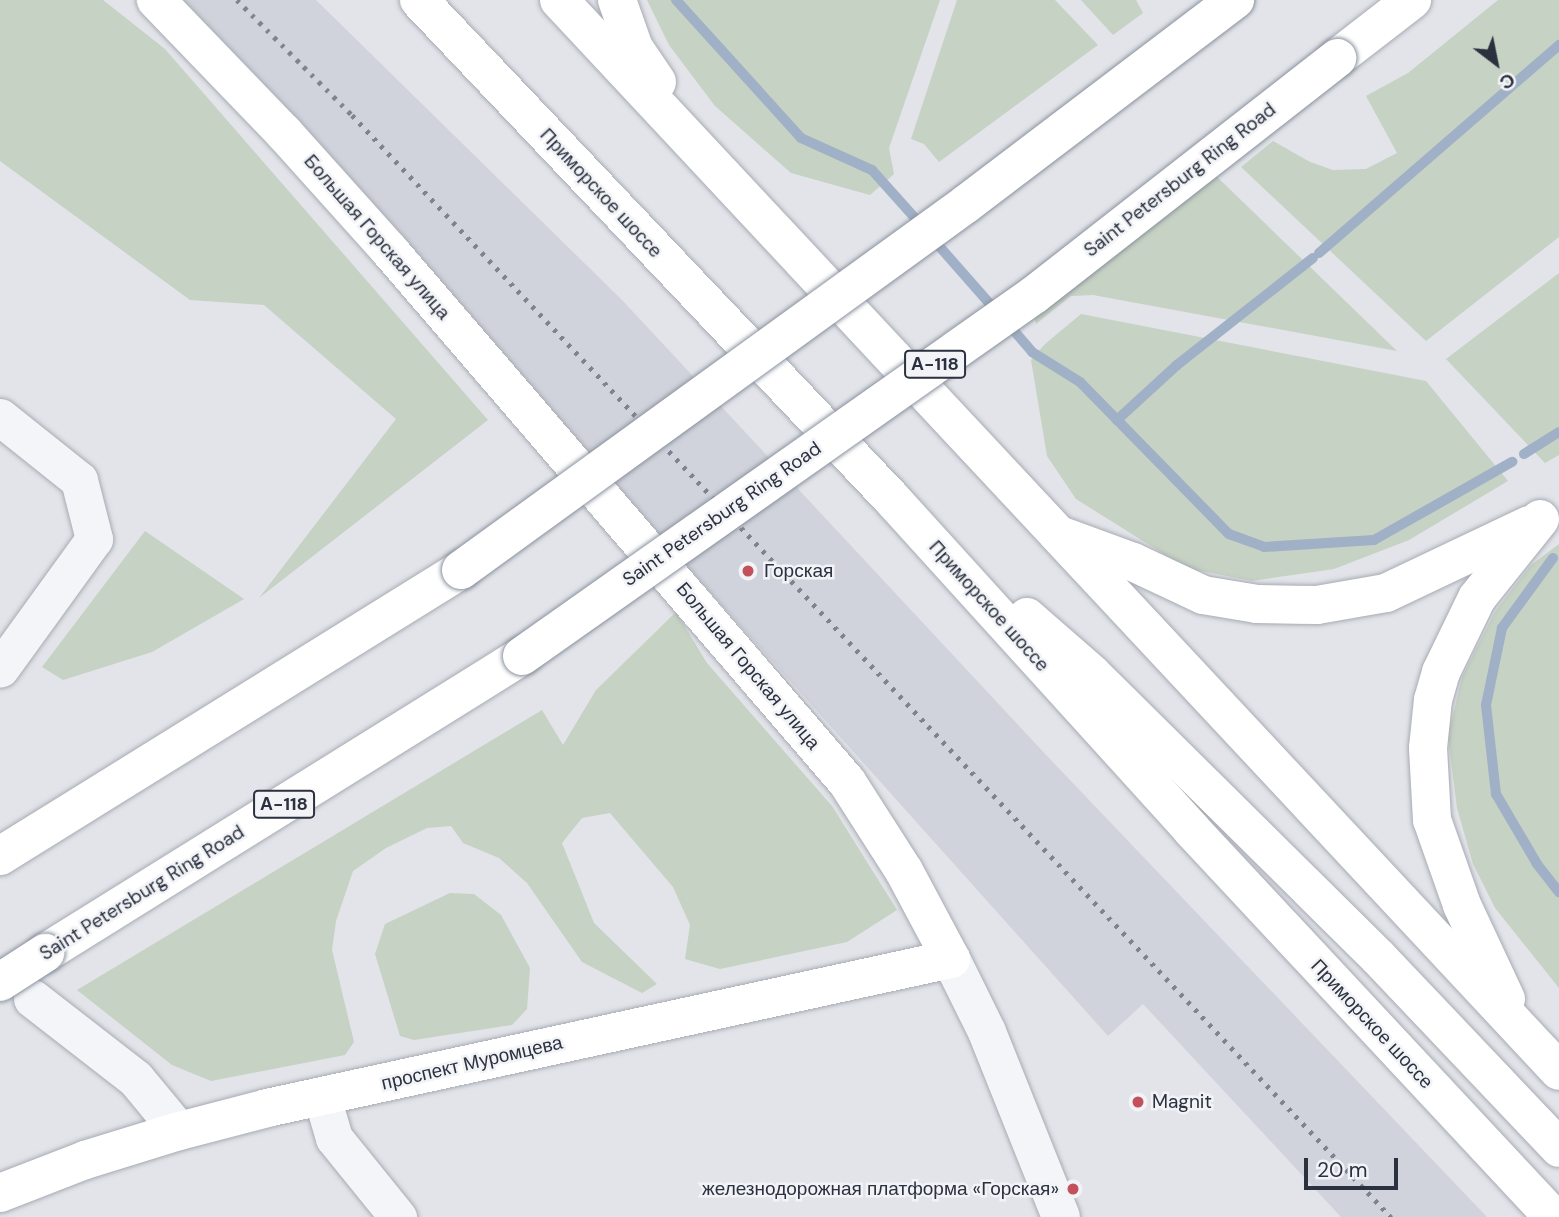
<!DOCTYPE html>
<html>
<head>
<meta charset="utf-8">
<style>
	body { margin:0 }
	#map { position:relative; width:1559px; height:1217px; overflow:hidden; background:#e2e4e9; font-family:"DM Sans",sans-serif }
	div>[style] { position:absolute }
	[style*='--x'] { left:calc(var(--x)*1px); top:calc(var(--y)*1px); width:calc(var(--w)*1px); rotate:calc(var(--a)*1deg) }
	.built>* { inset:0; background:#d0d3db }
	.green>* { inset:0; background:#c6d2c3 }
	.stream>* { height:10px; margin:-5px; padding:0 5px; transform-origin:5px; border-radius:5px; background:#a0b0c6 }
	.roads { filter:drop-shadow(0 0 2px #a7abb3) drop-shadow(0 0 2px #a7abb3) }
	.minor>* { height:37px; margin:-18.5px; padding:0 18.5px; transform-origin:18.5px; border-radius:18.5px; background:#f4f5f8 }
	.tertiary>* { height:38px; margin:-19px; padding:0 19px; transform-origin:19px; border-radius:19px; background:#f4f5f8 }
	.secondary>* { height:38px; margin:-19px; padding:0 19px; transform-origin:19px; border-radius:19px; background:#fff }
	.trunk>* { height:38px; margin:-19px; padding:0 19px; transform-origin:19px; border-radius:19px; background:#fff }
	.motorway>* { height:38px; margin:-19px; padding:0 19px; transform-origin:19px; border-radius:19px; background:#fff }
	.rail>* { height:5px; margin-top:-2.5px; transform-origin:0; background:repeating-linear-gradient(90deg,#7c8391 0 3.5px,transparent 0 10.5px) }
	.bridges { filter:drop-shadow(0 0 2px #8a919e) drop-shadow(0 0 2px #8a919e) }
	.motorway-bridge>* { height:38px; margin:-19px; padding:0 19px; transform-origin:19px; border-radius:19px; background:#fff }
	.dots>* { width:19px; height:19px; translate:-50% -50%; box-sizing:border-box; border:4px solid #f1f3f6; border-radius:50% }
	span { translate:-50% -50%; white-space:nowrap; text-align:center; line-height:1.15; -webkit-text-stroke:5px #f1f3f6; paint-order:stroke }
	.shield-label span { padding:2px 5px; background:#f1f3f6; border:2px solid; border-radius:5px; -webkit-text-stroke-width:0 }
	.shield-label { font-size:18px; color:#2b313f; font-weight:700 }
	.street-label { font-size:19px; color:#2b313f }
	.poi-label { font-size:19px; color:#2b313f }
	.left { translate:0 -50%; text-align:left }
	.right { translate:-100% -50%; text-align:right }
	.north { position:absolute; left:1461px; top:28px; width:70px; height:70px; -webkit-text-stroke:5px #f1f3f6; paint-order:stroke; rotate:148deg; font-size:19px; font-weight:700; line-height:28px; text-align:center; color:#2b313f }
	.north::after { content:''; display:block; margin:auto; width:24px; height:32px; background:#2b313f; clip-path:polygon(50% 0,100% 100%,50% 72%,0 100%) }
	.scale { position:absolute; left:1304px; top:1158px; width:94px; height:32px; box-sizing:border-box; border:4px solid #2b313f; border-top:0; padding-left:9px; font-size:21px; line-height:24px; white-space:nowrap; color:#2b313f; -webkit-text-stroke:5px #f1f3f6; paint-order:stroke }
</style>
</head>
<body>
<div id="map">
	<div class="built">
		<i style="clip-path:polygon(180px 0,316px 0,622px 300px,1048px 757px,1487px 1217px,1341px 1217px,1143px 1004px,1108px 1036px)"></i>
	</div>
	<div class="green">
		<i style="clip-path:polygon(0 0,103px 0,165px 49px,488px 420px,259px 598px,396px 419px,264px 305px,190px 300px,0 161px)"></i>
		<i style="clip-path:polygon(647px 0,940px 0,889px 148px,894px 174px,870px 195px,791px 173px,715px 106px,669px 45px)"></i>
		<i style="clip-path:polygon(957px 0,1055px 0,1098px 45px,939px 162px,924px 144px,911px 139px)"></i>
		<i style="clip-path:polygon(1081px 0,1136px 0,1143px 13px,1113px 35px)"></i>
		<i style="clip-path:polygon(1498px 0,1559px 0,1559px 237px,1426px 341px,1241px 167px,1273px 141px,1310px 162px,1333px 170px,1366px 169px,1397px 153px,1366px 96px,1408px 73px)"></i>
		<i style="clip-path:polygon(1215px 175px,1397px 351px,1093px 295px,1071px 296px,1036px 324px,1033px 311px)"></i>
		<i style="clip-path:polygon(1559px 273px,1559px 455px,1545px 463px,1446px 359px)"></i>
		<i style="clip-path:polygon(1081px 314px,1426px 381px,1508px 481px,1409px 540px,1334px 569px,1252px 581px,1186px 568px,1076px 499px,1047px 456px,1031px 360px,1045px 344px)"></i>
		<i style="clip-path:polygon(145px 531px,244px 599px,152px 652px,63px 680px,42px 667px)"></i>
		<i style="clip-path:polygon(1559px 544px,1559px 988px,1495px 908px,1473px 864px,1457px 808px,1448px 736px,1462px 677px,1496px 610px,1531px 565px)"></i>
		<i style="clip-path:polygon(676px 612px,707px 663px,832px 806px,897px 910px,847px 942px,720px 969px,685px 959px,690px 925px,673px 887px,610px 813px,582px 818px,562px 843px,594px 923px,657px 984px,642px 993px,582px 962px,527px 883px,499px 858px,463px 843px,451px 826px,427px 828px,386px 848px,353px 871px,336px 921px,332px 950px,354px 1042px,345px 1055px,211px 1081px,172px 1065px,77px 990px,542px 710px,563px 745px,596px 690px)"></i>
		<i style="clip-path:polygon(450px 893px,474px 894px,501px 915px,530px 968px,527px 1009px,512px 1025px,414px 1040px,400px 1036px,375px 954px,385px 924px)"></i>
	</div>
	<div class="stream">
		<i style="--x:676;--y:0;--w:186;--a:47.8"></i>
		<i style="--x:801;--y:138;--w:78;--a:24.3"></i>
		<i style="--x:872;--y:170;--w:75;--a:48.2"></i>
		<i style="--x:932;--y:238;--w:100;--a:48.7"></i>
		<i style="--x:1319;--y:253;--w:318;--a:-40.9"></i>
		<i style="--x:1008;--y:324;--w:37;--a:49"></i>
		<i style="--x:1032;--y:352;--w:57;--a:32"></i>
		<i style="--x:1080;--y:382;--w:213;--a:45.6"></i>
		<i style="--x:1229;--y:534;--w:37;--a:20"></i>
		<i style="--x:1264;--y:547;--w:110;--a:-3.6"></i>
		<i style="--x:1374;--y:540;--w:159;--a:-29.5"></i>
		<i style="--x:1117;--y:420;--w:81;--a:-42.5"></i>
		<i style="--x:1177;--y:365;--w:173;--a:-38.2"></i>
		<i style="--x:1524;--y:454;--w:41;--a:-32.2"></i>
		<i style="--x:1553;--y:558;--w:87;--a:126.1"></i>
		<i style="--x:1502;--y:628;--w:79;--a:101.7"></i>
		<i style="--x:1486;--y:705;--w:90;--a:83.6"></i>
		<i style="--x:1496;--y:794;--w:81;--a:59.6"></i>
		<i style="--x:1537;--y:864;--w:36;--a:52"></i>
	</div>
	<div class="roads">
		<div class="minor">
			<i style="--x:0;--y:417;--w:101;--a:38.6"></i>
			<i style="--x:79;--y:480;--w:61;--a:75.7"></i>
			<i style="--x:94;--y:539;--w:160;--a:125.9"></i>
			<i style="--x:322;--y:1097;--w:43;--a:73.7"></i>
			<i style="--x:334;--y:1138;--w:102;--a:51"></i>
		</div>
		<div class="tertiary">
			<i style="--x:951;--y:959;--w:81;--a:63.7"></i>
			<i style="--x:987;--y:1032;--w:199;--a:68.2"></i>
			<i style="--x:33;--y:999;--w:130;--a:37.8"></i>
			<i style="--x:136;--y:1079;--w:67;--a:50.4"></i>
		</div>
		<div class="secondary">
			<i style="--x:0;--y:1193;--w:91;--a:-21.2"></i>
			<i style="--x:85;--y:1160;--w:98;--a:-17.1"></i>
			<i style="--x:179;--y:1131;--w:91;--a:-14.6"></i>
			<i style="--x:267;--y:1108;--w:700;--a:-12.29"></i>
			<i style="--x:951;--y:959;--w:100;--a:-118.1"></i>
			<i style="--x:904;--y:871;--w:106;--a:-122.6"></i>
			<i style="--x:847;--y:782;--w:701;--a:-130.72"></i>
			<i style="--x:390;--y:251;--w:159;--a:-131.9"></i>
			<i style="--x:284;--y:133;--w:185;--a:-133.9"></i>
		</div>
		<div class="trunk">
			<i style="--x:419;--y:0;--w:689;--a:46.53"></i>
			<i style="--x:893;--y:500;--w:444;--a:47.8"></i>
			<i style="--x:1191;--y:829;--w:531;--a:46.99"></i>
			<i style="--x:559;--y:0;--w:1465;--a:46.96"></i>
			<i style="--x:617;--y:0;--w:51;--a:70.5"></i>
			<i style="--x:634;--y:48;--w:41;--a:55.9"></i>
			<i style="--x:1065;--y:537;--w:72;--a:20.2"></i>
			<i style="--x:1133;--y:562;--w:77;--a:25.2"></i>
			<i style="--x:1203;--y:595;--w:55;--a:9.5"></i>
			<i style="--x:1257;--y:604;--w:60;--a:1"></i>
			<i style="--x:1317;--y:605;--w:70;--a:-9.9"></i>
			<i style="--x:1386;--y:593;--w:158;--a:-25.4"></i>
			<i style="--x:1027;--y:617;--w:86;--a:41.2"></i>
			<i style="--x:1092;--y:674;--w:402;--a:44.7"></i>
			<i style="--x:1378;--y:957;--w:263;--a:46.5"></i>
			<i style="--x:1506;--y:999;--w:104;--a:-115.1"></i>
			<i style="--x:1462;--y:905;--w:90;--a:-109.4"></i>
			<i style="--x:1432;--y:820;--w:72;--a:-93.2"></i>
			<i style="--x:1428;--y:748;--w:48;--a:-84.1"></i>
			<i style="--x:1433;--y:700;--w:29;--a:-74"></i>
			<i style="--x:1441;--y:672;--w:82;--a:-64.1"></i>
			<i style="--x:1477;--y:598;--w:101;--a:-51.4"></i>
		</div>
		<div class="motorway">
			<i style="--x:1337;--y:58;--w:95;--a:-37.7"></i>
			<i style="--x:0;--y:856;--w:543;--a:-31.82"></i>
			<i style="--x:45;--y:953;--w:562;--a:-31.91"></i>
		</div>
	</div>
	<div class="rail">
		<i style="--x:237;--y:0;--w:163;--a:45"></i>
		<i style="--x:352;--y:115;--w:1515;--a:46.69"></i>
	</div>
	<div class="bridges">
		<div class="motorway-bridge">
			<i style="--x:461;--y:570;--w:624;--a:-35.93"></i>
			<i style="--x:966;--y:204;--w:338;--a:-37.2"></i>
			<i style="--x:522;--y:656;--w:626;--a:-35.19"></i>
			<i style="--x:1034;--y:295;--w:385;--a:-38"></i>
			<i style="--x:0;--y:982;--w:54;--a:-32.8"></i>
		</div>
	</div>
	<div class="dots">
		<i style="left:748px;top:571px;background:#c3515b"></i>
		<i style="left:1138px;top:1102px;background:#c3515b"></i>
		<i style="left:1073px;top:1189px;background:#c3515b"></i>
	</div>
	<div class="shield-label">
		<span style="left:935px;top:364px">А-118</span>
		<span style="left:284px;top:804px">А-118</span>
	</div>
	<div class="street-label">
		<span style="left:1180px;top:180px;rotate:-38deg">Saint Petersburg Ring Road</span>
		<span style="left:601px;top:193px;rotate:47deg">Приморское шоссе</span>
		<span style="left:377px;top:237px;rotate:49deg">Большая Горская улица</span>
		<span style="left:722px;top:514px;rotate:-35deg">Saint Petersburg Ring Road</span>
		<span style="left:989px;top:606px;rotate:48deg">Приморское шоссе</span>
		<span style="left:748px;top:666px;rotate:50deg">Большая Горская улица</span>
		<span style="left:142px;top:893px;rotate:-32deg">Saint Petersburg Ring Road</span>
		<span style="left:1372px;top:1024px;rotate:47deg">Приморское шоссе</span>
		<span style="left:472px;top:1063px;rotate:-13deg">проспект Муромцева</span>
	</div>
	<div class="poi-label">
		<span class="left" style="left:764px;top:571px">Горская</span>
		<span class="left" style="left:1152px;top:1102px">Magnit</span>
		<span class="right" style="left:1059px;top:1189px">железнодорожная платформа «Горская»</span>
	</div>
	<div class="north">С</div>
	<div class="scale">20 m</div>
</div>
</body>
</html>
